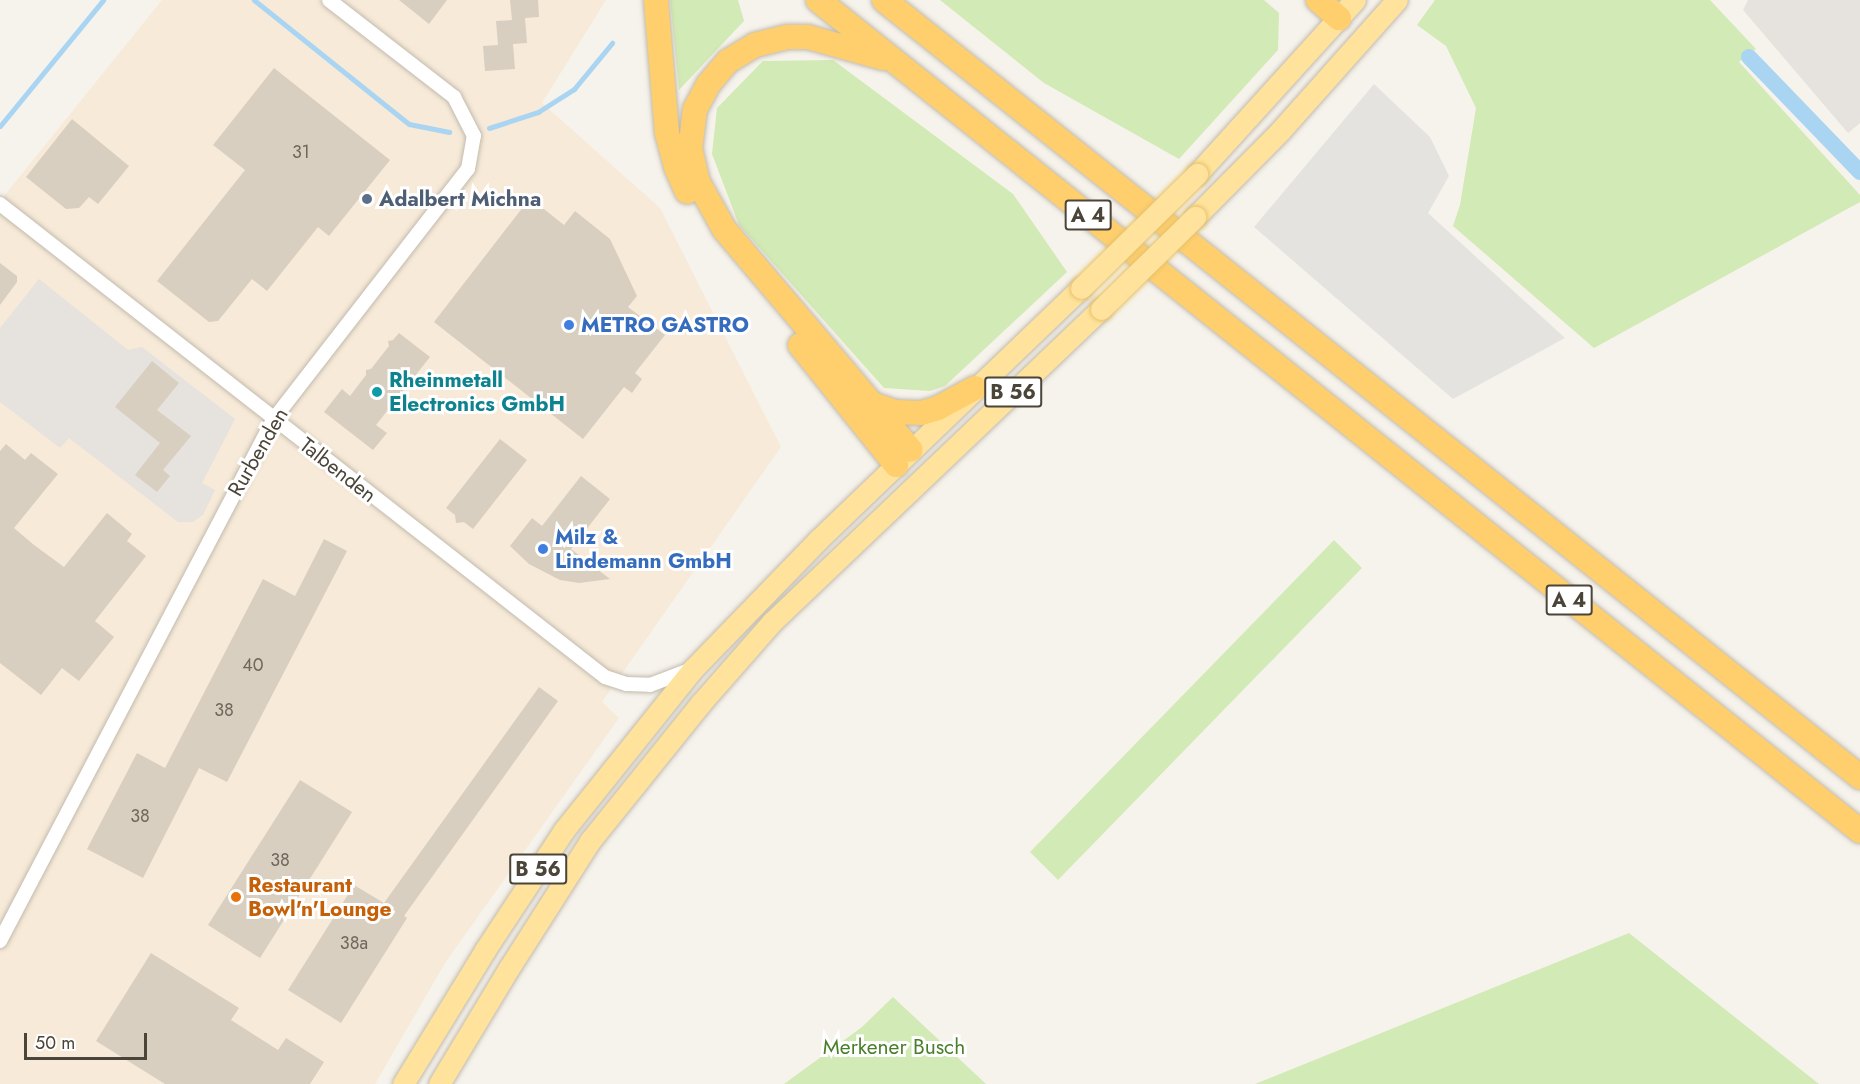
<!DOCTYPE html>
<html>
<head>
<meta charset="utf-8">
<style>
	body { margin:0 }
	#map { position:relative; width:1860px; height:1084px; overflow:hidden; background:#f6f3ec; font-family:Jost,sans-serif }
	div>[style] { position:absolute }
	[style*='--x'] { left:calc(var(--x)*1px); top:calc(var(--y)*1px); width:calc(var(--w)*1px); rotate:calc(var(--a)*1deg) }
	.commercial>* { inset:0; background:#f7ead8 }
	.industrial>* { inset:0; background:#e6e2dd }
	.green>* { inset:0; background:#d2eab5 }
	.parking>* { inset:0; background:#e5e3e0 }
	.stream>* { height:5px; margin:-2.5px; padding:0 2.5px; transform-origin:2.5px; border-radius:2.5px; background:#a9d4f2 }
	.canal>* { height:16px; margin:-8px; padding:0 8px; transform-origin:8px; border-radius:8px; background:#a9d4f2 }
	.building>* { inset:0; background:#d8cfc1 }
	.roads { filter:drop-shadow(0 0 2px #c2bbae) drop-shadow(0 0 2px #c2bbae) }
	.minor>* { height:14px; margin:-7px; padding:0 7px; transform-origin:7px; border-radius:7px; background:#fff }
	.primary>* { height:21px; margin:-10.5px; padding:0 10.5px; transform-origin:10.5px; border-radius:10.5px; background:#ffe39c }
	.motorway>* { height:24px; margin:-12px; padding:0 12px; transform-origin:12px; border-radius:12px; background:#ffcf6e }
	.bridges { filter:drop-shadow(0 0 2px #e6c16a) drop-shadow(0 0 2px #e6c16a) }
	.primary-bridge>* { height:21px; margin:-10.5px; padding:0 10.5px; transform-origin:10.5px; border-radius:10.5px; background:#ffe39c }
	.dots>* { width:16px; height:16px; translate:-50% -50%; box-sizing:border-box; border:3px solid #fff; border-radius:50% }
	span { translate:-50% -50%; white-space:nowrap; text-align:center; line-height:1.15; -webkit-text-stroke:6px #fff; paint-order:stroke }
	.number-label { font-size:18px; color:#6e675b }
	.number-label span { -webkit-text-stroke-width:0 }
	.shield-label span { padding:2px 4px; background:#fff; border:2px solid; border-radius:4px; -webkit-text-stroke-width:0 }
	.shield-label { font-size:20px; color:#4b4439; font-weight:700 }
	.service-label { font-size:21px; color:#4e5e75; font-weight:700 }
	.left { translate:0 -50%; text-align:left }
	.shop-label { font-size:21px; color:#366cbe; font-weight:700 }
	.culture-label { font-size:21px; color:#0d838f; font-weight:700 }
	.street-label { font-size:21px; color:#4b4439 }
	.food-label { font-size:21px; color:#c56008; font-weight:700 }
	.park-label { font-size:21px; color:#4a7f2a }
	.scale { position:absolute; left:24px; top:1033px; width:123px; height:27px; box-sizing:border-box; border:3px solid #4b4439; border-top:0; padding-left:8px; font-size:18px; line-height:21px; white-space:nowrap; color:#4b4439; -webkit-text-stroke:4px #fff; paint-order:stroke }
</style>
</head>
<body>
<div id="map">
	<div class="commercial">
		<i style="clip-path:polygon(162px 0,606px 0,542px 103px,660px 208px,781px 447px,602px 702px,619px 718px,445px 963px,375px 1084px,0 1084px,0 201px)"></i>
	</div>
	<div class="industrial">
		<i style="clip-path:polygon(1748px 0,1860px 0,1860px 123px,1848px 133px,1743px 10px)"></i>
		<i style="clip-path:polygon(39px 279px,128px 350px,142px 347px,235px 419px,202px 483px,215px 490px,203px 515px,193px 522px,178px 522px,69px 438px,60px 448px,0 402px,0 328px)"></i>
	</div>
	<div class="green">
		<i style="clip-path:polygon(670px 0,738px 0,744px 21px,679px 90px)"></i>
		<i style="clip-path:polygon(940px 0,1264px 0,1279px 13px,1278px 50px,1179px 159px,1044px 83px)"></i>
		<i style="clip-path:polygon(1435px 0,1710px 0,1756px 49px,1739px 62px,1860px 195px,1860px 202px,1594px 348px,1453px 226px,1460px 205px,1476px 108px,1446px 46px,1417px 25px)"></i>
		<i style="clip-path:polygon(833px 60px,1013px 194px,1067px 272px,945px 386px,930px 391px,884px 388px,739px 225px,712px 154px,717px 108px,763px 61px)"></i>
		<i style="clip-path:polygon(1334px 540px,1362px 568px,1058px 880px,1030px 852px)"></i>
		<i style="clip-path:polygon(1629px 933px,1819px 1084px,1255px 1084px)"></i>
		<i style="clip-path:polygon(893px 997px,986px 1084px,784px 1084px,862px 1027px)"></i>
	</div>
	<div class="parking">
		<i style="clip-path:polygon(1374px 84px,1430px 137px,1449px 176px,1428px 213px,1565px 338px,1453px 399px,1254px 227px)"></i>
	</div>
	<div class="stream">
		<i style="--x:254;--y:0;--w:198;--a:38.7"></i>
		<i style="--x:409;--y:124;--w:41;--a:11.3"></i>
		<i style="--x:0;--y:126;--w:163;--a:-50.7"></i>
		<i style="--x:489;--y:128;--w:52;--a:-18.1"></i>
		<i style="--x:538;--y:112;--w:43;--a:-32.6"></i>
		<i style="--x:574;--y:89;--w:60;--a:-50.4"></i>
	</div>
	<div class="canal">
		<i style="--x:1749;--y:57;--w:160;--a:46"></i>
	</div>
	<div class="building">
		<i style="clip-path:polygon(399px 0,447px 0,429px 24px)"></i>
		<i style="clip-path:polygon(510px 0,538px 0,539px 17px,525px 18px,527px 43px,513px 44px,515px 69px,485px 71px,483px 46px,498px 45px,496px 21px,512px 20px)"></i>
		<i style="clip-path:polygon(274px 68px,390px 160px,329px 236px,318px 227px,267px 291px,252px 279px,218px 321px,209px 322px,157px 281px,245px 170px,213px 145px)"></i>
		<i style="clip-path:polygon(72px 119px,129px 166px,98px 204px,89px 197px,79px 208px,66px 209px,26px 177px)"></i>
		<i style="clip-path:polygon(530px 198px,564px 225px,575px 211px,610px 239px,637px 296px,628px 307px,665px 335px,635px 373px,642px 379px,632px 393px,624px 387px,583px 439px,434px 322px)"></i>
		<i style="clip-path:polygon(0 263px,17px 276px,17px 282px,0 305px)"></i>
		<i style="clip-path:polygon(399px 333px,430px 357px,376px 425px,387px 433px,373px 450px,324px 412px,342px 389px,350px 396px,366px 375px,366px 370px,371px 369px,389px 346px,388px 341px,393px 340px)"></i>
		<i style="clip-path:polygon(152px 361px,179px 383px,157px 410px,191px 436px,163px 470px,170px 476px,157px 492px,135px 475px,160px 443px,115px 407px)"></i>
		<i style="clip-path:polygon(500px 439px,527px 460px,473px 529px,464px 522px,456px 523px,455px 515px,446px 508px)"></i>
		<i style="clip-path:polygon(6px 444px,25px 460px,31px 453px,58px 474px,14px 528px,34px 545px,64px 567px,107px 513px,132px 534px,127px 541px,146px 556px,95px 621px,114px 637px,79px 681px,62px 668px,41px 695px,0 663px,0 451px)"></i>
		<i style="clip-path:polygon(581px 476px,610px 499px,571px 549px,610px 579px,579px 583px,560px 580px,529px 564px,510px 546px,532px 518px,542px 526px)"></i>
		<i style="clip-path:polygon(324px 539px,347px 551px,227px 782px,199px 768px,143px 878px,87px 849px,137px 753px,165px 768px,263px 579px,295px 596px)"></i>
		<i style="clip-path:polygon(539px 687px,558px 701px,404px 916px,407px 918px,341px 1023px,288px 990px,354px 885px,384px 903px)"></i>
		<i style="clip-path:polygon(300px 780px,352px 812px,260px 958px,208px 925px)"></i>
		<i style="clip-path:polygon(151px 953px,239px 1008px,231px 1020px,278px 1050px,286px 1038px,324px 1062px,310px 1084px,165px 1084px,96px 1041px)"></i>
	</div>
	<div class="roads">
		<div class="minor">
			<i style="--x:0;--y:204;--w:768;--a:38.02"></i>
			<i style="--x:605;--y:677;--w:22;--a:18"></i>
			<i style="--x:626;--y:684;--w:24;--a:2"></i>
			<i style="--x:650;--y:685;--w:45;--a:-20.9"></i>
			<i style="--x:0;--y:941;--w:588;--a:-62.35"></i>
			<i style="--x:273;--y:420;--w:318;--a:-52.2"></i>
			<i style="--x:468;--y:169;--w:34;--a:-80"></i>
			<i style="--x:474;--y:136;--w:44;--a:-117.1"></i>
			<i style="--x:454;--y:97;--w:158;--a:-142.2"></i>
		</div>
		<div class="primary">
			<i style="--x:1197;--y:174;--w:235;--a:-47.8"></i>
			<i style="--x:1195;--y:217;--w:122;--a:-45.3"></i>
			<i style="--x:1281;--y:130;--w:174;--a:-48.3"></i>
			<i style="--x:403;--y:1084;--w:157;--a:-58.5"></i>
			<i style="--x:485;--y:950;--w:144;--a:-56.6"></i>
			<i style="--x:564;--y:830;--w:206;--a:-51.3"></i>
			<i style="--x:693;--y:669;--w:180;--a:-45.9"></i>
			<i style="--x:818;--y:540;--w:364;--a:-43.8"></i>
			<i style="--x:439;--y:1084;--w:135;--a:-58.9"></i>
			<i style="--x:509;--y:968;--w:151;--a:-57.5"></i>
			<i style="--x:590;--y:841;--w:177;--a:-51.2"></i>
			<i style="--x:701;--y:703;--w:108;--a:-48.8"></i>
			<i style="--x:772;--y:622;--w:454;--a:-43.6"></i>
		</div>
		<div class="motorway">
			<i style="--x:656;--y:0;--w:133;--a:85.3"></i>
			<i style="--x:667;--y:133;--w:35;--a:75"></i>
			<i style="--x:676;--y:167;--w:27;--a:66"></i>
			<i style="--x:818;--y:0;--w:1333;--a:38.57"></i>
			<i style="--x:884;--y:0;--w:1248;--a:38.52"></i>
			<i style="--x:1318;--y:0;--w:28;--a:41"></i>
			<i style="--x:883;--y:58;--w:78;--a:-164.4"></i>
			<i style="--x:808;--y:37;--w:21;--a:180"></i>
			<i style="--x:787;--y:37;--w:33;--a:166"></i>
			<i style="--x:755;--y:45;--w:31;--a:149"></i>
			<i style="--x:728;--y:61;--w:31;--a:130"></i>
			<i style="--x:708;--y:85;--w:27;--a:118"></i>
			<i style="--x:695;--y:109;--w:39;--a:97"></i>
			<i style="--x:690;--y:148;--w:35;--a:77"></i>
			<i style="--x:698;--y:182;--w:54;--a:61"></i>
			<i style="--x:724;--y:229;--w:289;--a:49.8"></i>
			<i style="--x:800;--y:345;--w:154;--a:51.3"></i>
			<i style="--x:872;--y:404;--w:24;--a:19"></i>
			<i style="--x:895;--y:412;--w:26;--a:2"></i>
			<i style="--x:921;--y:413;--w:18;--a:-16"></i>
			<i style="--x:938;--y:408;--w:42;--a:-28.4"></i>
		</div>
	</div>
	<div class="bridges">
		<div class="primary-bridge">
			<i style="--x:1081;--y:288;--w:163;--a:-44.5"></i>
			<i style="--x:1101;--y:309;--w:132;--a:-44.4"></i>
		</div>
	</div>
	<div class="dots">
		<i style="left:367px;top:199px;background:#5c6f8a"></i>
		<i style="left:569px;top:325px;background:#3f7fe0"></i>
		<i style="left:377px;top:392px;background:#0f9aa8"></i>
		<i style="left:543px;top:549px;background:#3f7fe0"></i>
		<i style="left:236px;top:897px;background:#e8710a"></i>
	</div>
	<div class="number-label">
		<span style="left:301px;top:152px">31</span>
		<span style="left:253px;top:665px">40</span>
		<span style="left:224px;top:710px">38</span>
		<span style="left:140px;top:816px">38</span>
		<span style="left:280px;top:860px">38</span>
		<span style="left:354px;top:943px">38a</span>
	</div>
	<div class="shield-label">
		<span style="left:1088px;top:215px">A 4</span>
		<span style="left:1013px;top:392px">B 56</span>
		<span style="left:1569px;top:600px">A 4</span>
		<span style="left:538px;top:869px">B 56</span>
	</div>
	<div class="service-label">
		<span class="left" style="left:379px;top:199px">Adalbert Michna</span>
	</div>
	<div class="shop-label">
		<span class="left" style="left:581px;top:325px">METRO GASTRO</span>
		<span class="left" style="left:555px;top:549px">Milz &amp;<br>Lindemann GmbH</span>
	</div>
	<div class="culture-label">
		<span class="left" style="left:389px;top:392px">Rheinmetall<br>Electronics GmbH</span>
	</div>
	<div class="street-label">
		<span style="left:258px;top:452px;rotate:-60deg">Rurbenden</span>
		<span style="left:338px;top:470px;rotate:38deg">Talbenden</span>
	</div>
	<div class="food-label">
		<span class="left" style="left:248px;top:897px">Restaurant<br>Bowl'n'Lounge</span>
	</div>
	<div class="park-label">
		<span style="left:894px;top:1047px">Merkener Busch</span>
	</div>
	<div class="scale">50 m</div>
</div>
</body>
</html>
